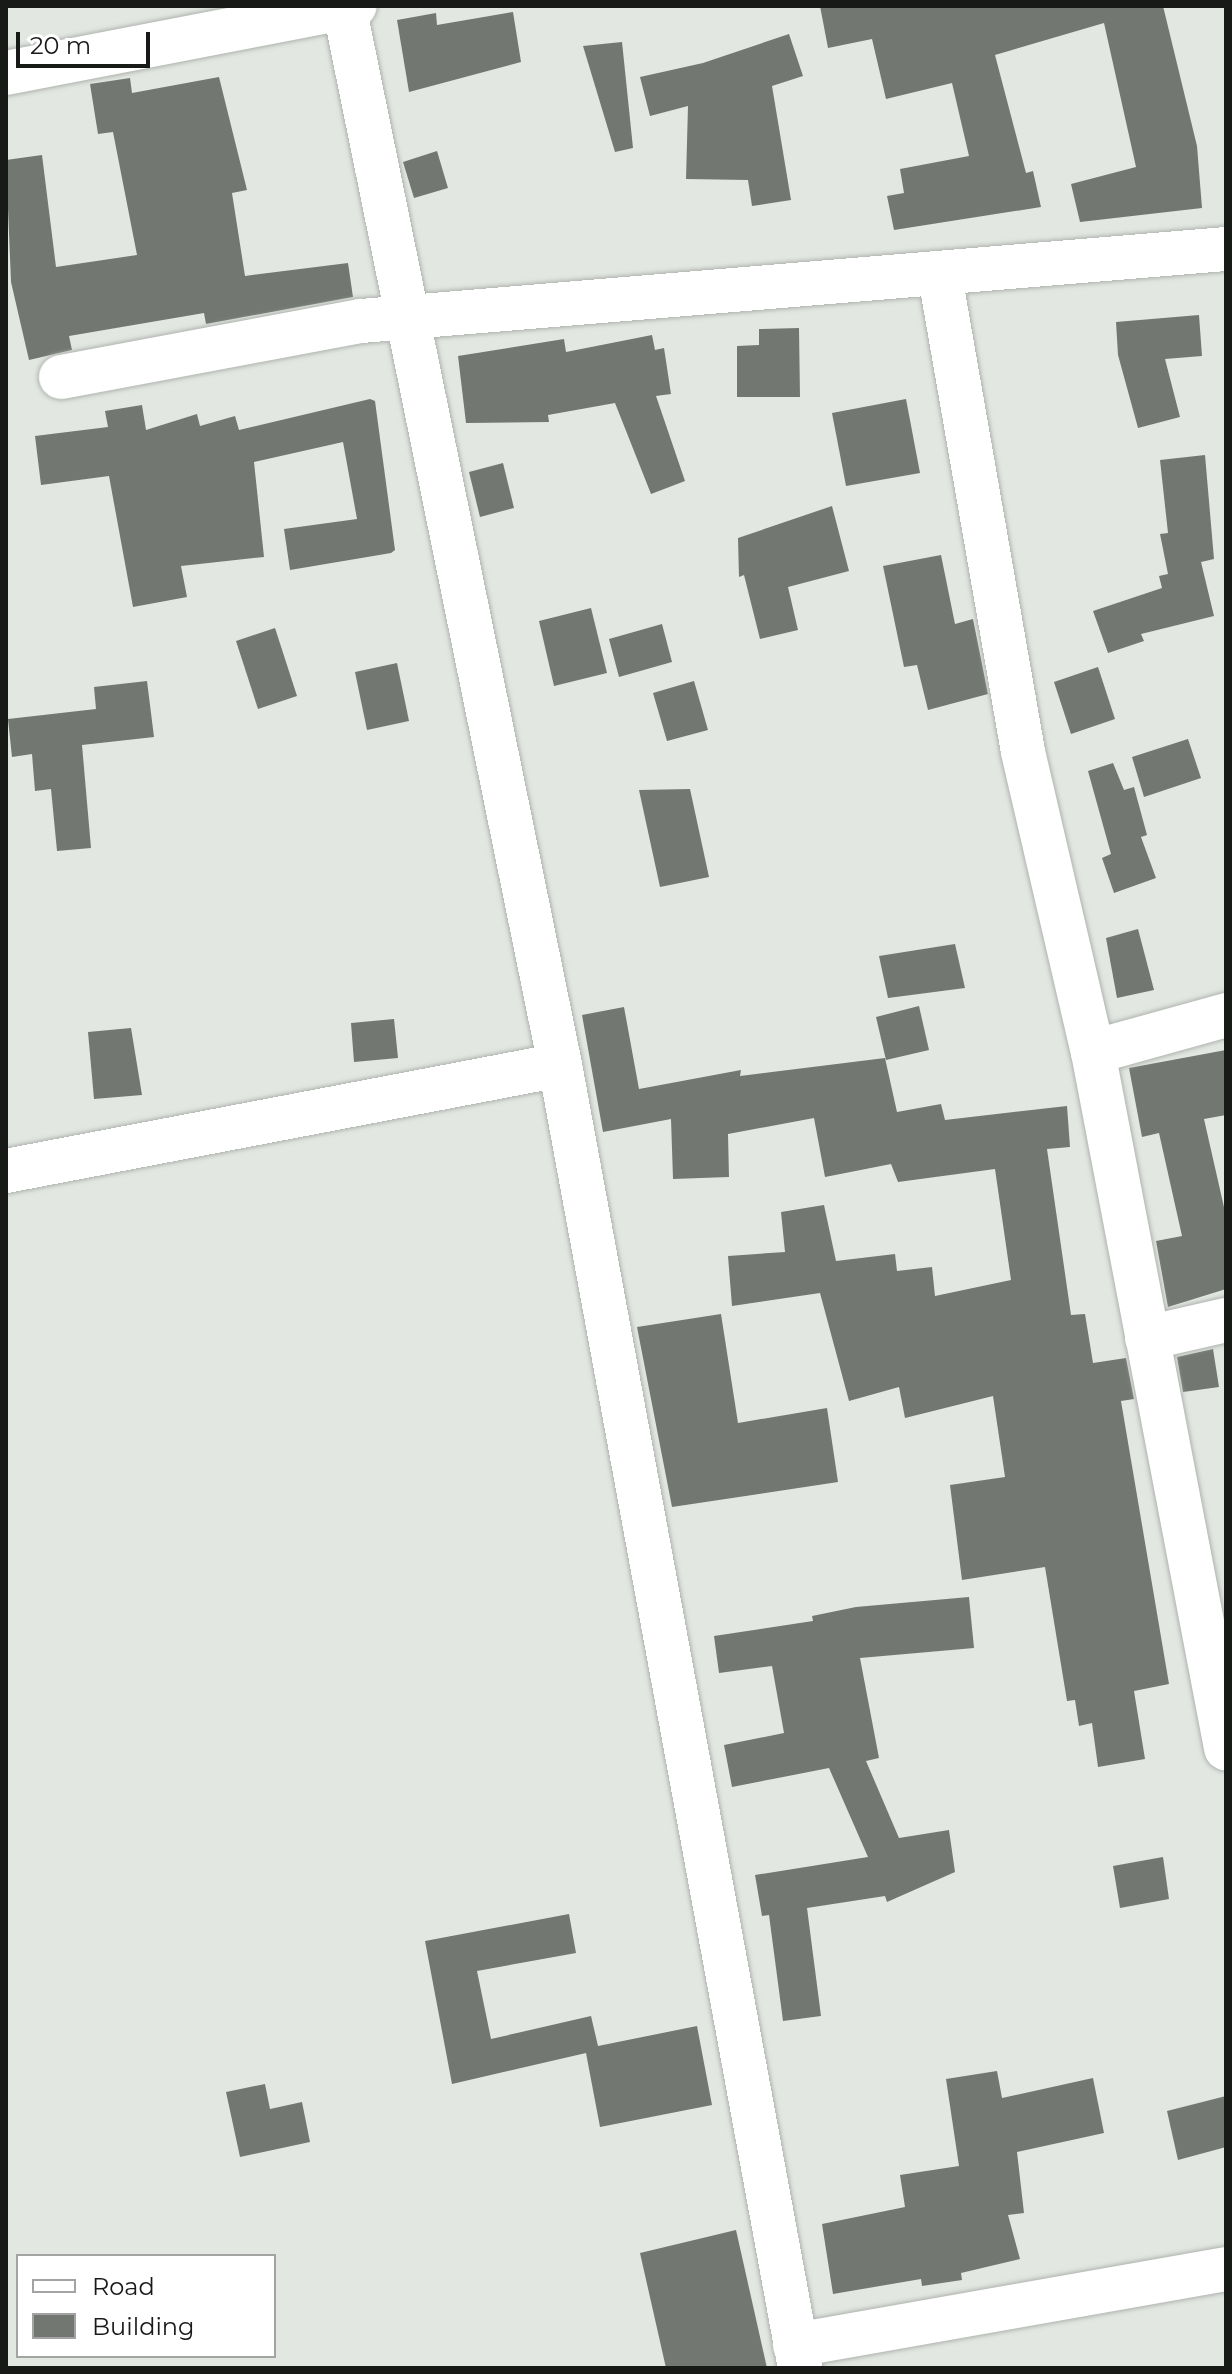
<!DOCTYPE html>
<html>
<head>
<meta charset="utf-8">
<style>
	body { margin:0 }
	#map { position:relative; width:1232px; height:2374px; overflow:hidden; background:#e2e7e2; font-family:Montserrat,sans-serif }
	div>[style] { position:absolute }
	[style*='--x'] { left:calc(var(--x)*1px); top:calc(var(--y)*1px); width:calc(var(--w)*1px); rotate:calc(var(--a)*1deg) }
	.building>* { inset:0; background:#727772 }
	.roads { filter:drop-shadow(0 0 2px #afb3ae) drop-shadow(0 0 2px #afb3ae) }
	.minor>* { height:44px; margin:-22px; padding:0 22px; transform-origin:22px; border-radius:22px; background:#fff }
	span { translate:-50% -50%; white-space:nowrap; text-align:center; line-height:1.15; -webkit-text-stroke:8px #fff; paint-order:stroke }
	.frame { position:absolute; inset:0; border:8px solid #181a18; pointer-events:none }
	.legend { position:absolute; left:16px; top:2254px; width:260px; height:104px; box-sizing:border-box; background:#fff; border:2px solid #a3a3a3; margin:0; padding:10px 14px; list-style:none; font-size:24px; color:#181a18 }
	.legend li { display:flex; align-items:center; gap:16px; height:40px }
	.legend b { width:40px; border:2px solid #a3a3a3 }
	.scale { position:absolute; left:16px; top:32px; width:134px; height:36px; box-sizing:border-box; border:4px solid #181a18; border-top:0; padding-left:10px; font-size:24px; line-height:28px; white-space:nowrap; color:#181a18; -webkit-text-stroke:6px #fff; paint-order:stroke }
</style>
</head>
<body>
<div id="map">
	<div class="building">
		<i style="clip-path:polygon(820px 6px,1163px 6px,1197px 146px,1202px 208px,1080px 222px,1071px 184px,1136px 167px,1104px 23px,995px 55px,1026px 173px,1033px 171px,1041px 207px,894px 230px,887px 196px,904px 193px,900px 169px,969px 156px,952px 83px,886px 99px,872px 39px,828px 48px)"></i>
		<i style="clip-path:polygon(513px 12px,521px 62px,409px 92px,397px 20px,436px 13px,437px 25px)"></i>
		<i style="clip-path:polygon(789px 34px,803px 76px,772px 86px,791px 200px,752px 206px,748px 180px,686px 179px,688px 106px,650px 116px,640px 77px,703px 63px)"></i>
		<i style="clip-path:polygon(622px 42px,633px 148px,615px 152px,583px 46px)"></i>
		<i style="clip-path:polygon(219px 77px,247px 190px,232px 193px,245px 276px,348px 263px,353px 297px,206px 324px,204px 313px,69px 336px,72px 350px,29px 360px,11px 282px,6px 160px,42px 155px,56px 267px,137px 255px,113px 132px,98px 134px,90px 84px,130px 78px,132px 93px)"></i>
		<i style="clip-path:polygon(437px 151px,448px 188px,414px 198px,403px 162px)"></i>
		<i style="clip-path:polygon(1199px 315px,1202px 356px,1165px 359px,1180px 417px,1138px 428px,1118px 355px,1116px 322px)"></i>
		<i style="clip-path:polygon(799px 328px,800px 397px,737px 397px,737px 346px,759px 345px,759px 329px)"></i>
		<i style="clip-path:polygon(652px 335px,655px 350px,664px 348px,671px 394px,656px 396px,685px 481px,651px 494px,615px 403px,548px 415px,549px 422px,466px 423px,458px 356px,564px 339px,566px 352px)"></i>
		<i style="clip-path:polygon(370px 399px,375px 401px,395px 550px,391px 553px,290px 570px,284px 529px,357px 519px,343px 442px,254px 462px,264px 557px,181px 566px,187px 597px,133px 607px,109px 476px,41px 485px,35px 436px,108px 427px,105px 411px,142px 405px,146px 430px,197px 414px,200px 426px,235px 416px,239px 430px)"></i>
		<i style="clip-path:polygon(906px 399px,920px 473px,846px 486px,832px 413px)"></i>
		<i style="clip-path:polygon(1205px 455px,1214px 559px,1201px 562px,1214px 616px,1141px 634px,1144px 641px,1108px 653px,1093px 611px,1162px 588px,1159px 576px,1168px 574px,1160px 534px,1168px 533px,1160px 460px)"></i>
		<i style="clip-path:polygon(503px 463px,514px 508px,480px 517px,469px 472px)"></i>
		<i style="clip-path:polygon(832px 506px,849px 571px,788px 587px,798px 630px,760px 639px,744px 575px,739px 577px,738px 538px)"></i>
		<i style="clip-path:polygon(941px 555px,955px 624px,973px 619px,988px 694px,928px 710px,917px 665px,904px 667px,883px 566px)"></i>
		<i style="clip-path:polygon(591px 608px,607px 673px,554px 686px,539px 621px)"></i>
		<i style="clip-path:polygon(662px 624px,672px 662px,619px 677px,609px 639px)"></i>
		<i style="clip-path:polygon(275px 628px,297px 696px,258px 709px,236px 641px)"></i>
		<i style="clip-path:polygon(397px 663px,409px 721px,367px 730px,355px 672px)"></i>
		<i style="clip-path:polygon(1098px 667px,1115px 719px,1071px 734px,1054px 682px)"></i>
		<i style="clip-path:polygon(147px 681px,154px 737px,82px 745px,91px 848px,57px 851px,51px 789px,35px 791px,32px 754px,12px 757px,8px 719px,96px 709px,94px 687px)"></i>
		<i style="clip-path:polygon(694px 681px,708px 730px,667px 741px,653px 693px)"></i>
		<i style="clip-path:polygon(1188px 739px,1201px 778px,1144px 797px,1132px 757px)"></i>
		<i style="clip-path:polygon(1113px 763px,1124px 790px,1134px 787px,1147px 835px,1141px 837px,1156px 878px,1114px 893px,1102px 858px,1111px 854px,1088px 771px)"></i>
		<i style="clip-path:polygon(690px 789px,709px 877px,660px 887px,639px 790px)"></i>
		<i style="clip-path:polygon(1138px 929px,1154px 990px,1117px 998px,1106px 938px)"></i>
		<i style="clip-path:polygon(955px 944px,965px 988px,888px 998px,879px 956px)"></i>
		<i style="clip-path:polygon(919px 1006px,929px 1050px,886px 1060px,876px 1017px)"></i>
		<i style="clip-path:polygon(624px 1007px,639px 1089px,741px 1070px,740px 1076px,885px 1058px,897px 1112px,941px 1104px,945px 1120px,1067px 1106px,1070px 1147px,1047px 1149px,1071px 1315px,1085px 1314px,1093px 1363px,1126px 1358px,1134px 1399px,1121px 1401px,1169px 1684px,1134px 1691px,1145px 1759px,1098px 1767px,1092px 1723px,1079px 1726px,1075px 1700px,1067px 1701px,1045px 1567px,962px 1580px,950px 1485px,1005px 1477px,993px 1396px,905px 1418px,899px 1387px,849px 1401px,820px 1293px,732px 1306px,728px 1256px,785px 1252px,781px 1212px,824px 1205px,836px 1261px,895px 1254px,897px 1271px,932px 1267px,935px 1296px,1011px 1280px,995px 1169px,898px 1182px,891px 1164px,825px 1177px,814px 1118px,728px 1134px,729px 1177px,673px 1179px,671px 1119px,603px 1132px,582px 1015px)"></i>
		<i style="clip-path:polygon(394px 1019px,398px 1058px,354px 1062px,351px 1023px)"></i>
		<i style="clip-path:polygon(131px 1028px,142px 1095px,94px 1099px,88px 1032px)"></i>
		<i style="clip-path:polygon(1226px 1050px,1226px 1115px,1204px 1119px,1226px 1216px,1226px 1289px,1168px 1307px,1156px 1241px,1182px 1236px,1159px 1133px,1142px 1137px,1129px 1068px)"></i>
		<i style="clip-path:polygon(721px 1314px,738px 1423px,827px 1408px,838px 1482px,672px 1507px,637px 1327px)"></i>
		<i style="clip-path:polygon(1213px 1349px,1219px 1387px,1183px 1392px,1177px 1357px)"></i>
		<i style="clip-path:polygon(969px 1597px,974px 1648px,860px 1658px,879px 1758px,866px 1761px,899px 1838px,949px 1830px,955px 1872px,887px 1902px,885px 1896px,807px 1908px,821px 2016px,783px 2021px,769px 1915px,762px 1916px,755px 1875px,868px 1857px,829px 1768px,732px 1787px,724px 1745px,784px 1733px,772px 1666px,719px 1673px,714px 1636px,813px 1621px,812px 1616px,856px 1607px)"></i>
		<i style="clip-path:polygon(1163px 1857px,1169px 1899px,1120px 1908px,1113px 1866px)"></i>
		<i style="clip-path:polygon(569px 1914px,576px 1953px,477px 1971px,491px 2039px,591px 2016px,598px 2046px,697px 2026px,712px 2105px,600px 2127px,586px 2053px,452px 2084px,425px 1941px)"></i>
		<i style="clip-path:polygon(997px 2071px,1002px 2098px,1093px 2078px,1104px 2133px,1017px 2152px,1024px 2213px,1008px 2215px,1020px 2259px,961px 2273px,962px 2280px,922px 2286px,921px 2279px,833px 2294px,822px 2224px,905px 2207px,900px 2175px,959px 2166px,946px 2079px)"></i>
		<i style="clip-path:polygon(265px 2084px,270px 2109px,302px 2102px,310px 2142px,240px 2157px,226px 2092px)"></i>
		<i style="clip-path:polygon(1226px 2096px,1226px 2147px,1178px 2160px,1167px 2111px)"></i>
		<i style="clip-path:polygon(736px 2230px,767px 2368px,666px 2368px,640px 2253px)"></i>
	</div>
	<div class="roads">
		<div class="minor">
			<i style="--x:344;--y:6;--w:1081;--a:78.47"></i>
			<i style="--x:560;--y:1065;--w:1325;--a:79.56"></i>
			<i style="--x:6;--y:73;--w:355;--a:-10.9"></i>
			<i style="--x:940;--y:276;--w:483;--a:80.1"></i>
			<i style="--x:1023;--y:752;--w:308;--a:76.9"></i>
			<i style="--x:1093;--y:1052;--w:709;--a:79.18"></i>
			<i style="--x:61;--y:377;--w:305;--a:-10.6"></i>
			<i style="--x:361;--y:321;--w:868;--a:-4.76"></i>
			<i style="--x:1093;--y:1052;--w:138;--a:-15.5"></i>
			<i style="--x:6;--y:1171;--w:564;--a:-10.83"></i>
			<i style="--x:1147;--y:1338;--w:81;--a:-12.8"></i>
			<i style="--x:795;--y:2345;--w:438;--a:-10"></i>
		</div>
	</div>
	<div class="frame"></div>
	<ul class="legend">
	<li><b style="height:10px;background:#fff"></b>Road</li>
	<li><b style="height:22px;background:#727772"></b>Building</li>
	</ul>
	<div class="scale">20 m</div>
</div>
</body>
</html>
